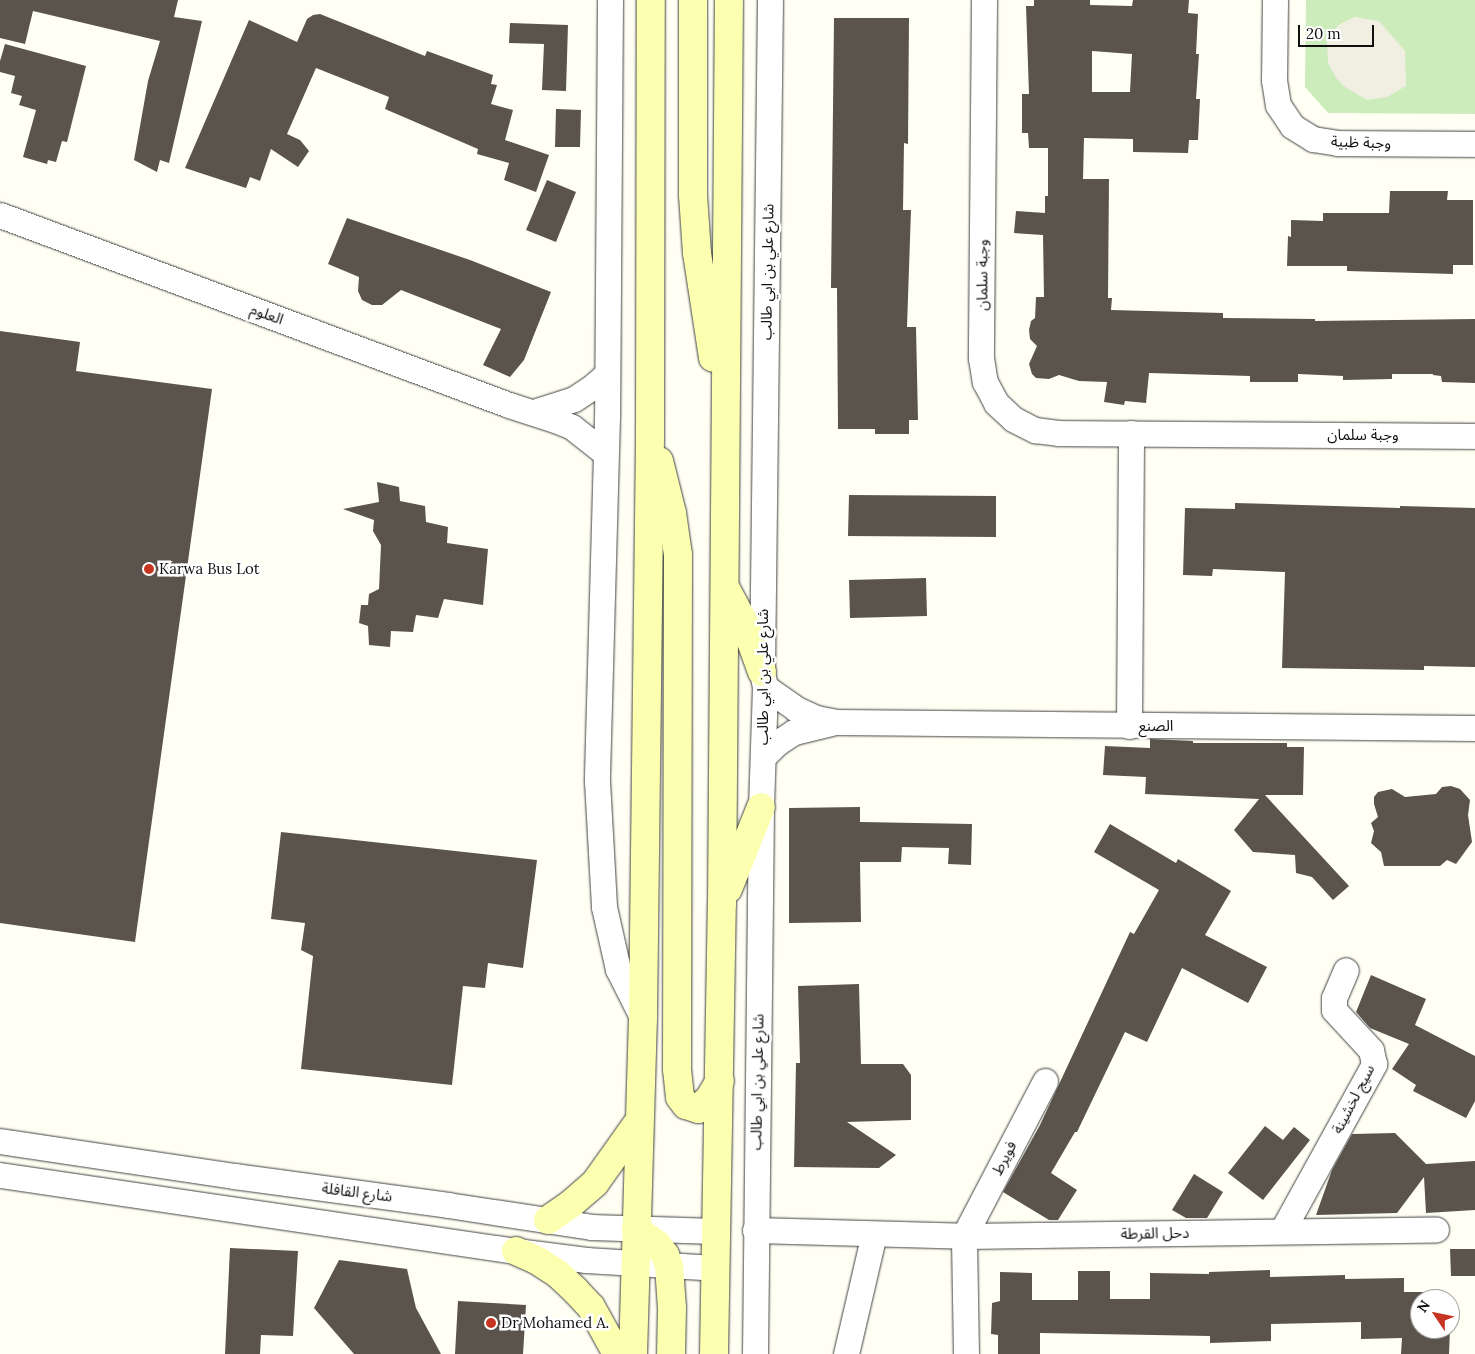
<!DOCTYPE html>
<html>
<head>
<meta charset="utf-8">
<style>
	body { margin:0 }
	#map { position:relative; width:1475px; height:1354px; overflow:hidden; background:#fffff4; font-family:Lora,"Noto Sans Arabic",serif }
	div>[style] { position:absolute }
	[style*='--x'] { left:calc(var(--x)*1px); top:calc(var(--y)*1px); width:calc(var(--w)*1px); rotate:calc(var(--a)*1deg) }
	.green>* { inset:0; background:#cdecbb }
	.plaza>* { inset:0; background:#f1efe1 }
	.building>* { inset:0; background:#5a544c }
	.roads { filter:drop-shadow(0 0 1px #434343) drop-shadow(0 0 1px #434343) }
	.minor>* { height:25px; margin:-12.5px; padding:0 12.5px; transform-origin:12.5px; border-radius:12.5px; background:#fff }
	.secondary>* { height:28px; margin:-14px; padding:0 14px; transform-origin:14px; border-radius:14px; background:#fbffaf }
	.dots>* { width:14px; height:14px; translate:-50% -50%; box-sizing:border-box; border:2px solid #fff; border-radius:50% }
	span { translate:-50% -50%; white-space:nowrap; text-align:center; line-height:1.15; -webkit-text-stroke:5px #fff; paint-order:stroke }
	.street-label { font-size:15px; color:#101010 }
	.poi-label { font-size:15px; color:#101010 }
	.left { translate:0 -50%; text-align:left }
	.north { position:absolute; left:1410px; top:1289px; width:50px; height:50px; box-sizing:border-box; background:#fff; border:1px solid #9f9f9f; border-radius:50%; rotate:304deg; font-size:14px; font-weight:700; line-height:20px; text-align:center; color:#101010 }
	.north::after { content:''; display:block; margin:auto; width:18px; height:22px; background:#c73422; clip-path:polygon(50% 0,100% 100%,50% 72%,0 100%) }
	.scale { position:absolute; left:1298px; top:25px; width:76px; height:22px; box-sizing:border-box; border:2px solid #101010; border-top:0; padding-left:6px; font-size:15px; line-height:18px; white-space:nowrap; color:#101010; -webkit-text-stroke:4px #fff; paint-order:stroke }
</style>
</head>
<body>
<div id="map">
	<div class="green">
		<i style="clip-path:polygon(1306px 0,1475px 0,1475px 114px,1328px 113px,1305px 87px)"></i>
	</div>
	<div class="plaza">
		<i style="clip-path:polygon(1355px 17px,1379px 21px,1405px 51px,1406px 86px,1387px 97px,1367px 100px,1345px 87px,1337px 79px,1328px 63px,1327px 42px,1338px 25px)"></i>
	</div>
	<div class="building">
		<i style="clip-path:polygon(0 0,178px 0,174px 17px,202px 21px,169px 163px,160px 160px,157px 172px,134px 160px,148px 81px,160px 41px,33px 11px,25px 44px,0 38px)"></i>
		<i style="clip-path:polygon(evenodd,1034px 0,1090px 0,1090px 5px,1132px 6px,1133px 0,1189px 0,1188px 13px,1198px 14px,1196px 54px,1199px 54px,1196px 99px,1200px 99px,1198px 140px,1189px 140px,1188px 153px,1133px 152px,1133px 139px,1084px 138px,1083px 179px,1109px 179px,1108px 298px,1112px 298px,1111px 310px,1223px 313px,1223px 318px,1315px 319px,1315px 321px,1475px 319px,1475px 383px,1442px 382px,1441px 376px,1433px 375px,1433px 374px,1392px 374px,1392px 379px,1343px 380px,1343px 376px,1298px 374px,1298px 382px,1250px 382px,1250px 376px,1149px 373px,1146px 403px,1125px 401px,1124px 405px,1104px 402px,1107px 382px,1079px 381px,1059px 375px,1049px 379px,1036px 378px,1032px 374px,1029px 364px,1037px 346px,1030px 339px,1029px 330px,1031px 321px,1035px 318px,1036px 297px,1044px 297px,1043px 235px,1014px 233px,1016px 211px,1045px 213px,1045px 196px,1048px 196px,1048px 148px,1029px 148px,1028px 133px,1022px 133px,1022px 94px,1029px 94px,1026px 6px,1034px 6px,1034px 0,1092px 51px,1132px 54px,1130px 92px,1092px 92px,1092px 51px)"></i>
		<i style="clip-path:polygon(320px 14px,425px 56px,427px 51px,493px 75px,491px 84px,497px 85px,491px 104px,513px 110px,505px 140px,549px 155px,536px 192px,504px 180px,509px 163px,477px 154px,478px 149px,385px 109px,389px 97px,316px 68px,287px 134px,300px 140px,309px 151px,298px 167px,271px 149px,260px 181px,250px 177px,246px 188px,185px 168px,249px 20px,297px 42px,307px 19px,313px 15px)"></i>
		<i style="clip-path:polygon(834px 18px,909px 18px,908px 144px,904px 143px,903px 210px,911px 210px,907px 327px,916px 327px,918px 420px,909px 420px,909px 434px,875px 434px,875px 429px,838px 429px,837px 288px,831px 288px)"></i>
		<i style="clip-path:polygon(510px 23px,568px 25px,566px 91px,542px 90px,544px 44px,509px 43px)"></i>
		<i style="clip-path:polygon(5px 44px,86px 66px,67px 142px,62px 141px,56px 162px,48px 160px,47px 164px,23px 157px,36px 110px,19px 105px,22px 96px,11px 93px,15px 76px,0 72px,0 61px)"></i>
		<i style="clip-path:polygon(556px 109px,581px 110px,580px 147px,555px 147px)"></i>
		<i style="clip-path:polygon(547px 180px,576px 192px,556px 242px,526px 230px)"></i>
		<i style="clip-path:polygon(1390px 191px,1448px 191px,1447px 200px,1473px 200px,1473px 265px,1453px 265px,1453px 274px,1347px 271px,1347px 266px,1287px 266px,1288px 236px,1291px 237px,1291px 220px,1323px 221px,1323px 213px,1389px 213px)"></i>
		<i style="clip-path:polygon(347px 218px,470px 260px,551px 292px,524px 360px,510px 377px,483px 365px,501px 329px,401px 290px,382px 305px,372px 305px,362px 300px,358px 291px,359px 277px,328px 264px)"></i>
		<i style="clip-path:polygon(0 331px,80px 342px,76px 371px,212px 389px,135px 942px,0 923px)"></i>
		<i style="clip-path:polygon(377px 482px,399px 487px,400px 501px,425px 506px,426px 522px,448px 527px,447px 543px,488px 549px,483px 605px,444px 599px,438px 618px,416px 615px,413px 632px,391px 631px,390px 647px,369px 645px,368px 626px,359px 623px,361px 605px,368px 605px,369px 594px,379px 589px,381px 545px,373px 531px,374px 520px,343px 509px,379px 502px)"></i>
		<i style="clip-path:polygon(849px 495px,996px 496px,996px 537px,848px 536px)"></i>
		<i style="clip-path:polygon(1235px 503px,1400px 508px,1400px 506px,1475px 508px,1475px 667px,1424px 666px,1424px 670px,1282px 668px,1285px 572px,1213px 569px,1212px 576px,1183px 575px,1185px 508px,1235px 509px)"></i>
		<i style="clip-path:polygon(926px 578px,927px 616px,850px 618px,849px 580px)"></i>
		<i style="clip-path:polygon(1150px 739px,1193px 741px,1193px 743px,1287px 743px,1287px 747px,1304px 747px,1303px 795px,1265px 795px,1349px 886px,1333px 900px,1312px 877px,1296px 873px,1295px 855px,1253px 852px,1234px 830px,1259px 799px,1145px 794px,1146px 777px,1103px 775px,1105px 746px,1150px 748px)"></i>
		<i style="clip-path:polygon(1451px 786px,1460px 789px,1470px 800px,1468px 815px,1472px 842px,1456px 864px,1447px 860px,1440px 866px,1384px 866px,1381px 852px,1371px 843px,1374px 831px,1371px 823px,1378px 817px,1374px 804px,1374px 797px,1378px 792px,1392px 789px,1405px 797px,1436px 794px,1442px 787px)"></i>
		<i style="clip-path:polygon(860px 807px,860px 822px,972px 824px,971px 865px,948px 864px,949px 848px,902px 847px,901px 862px,860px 862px,861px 922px,789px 923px,789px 808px)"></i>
		<i style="clip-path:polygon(1110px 824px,1176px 863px,1178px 859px,1231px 891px,1205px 935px,1267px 967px,1248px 1003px,1182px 968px,1147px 1042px,1125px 1032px,1077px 1132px,1075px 1132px,1051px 1173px,1077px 1190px,1058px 1220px,1049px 1220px,1003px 1192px,1040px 1125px,1130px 932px,1134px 934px,1159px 890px,1094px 852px)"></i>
		<i style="clip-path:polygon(281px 832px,537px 860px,523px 968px,488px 963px,485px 988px,463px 986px,452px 1085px,301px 1069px,313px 956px,301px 950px,305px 923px,271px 919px)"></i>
		<i style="clip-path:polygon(1371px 975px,1426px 999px,1415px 1025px,1475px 1056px,1475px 1101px,1466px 1118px,1413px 1091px,1416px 1085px,1392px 1069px,1409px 1044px,1370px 1028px,1356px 1012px)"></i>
		<i style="clip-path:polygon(859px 984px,861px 1064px,903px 1064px,911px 1075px,911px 1120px,847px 1122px,896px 1155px,879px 1168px,794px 1167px,796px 1063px,800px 1063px,798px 986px)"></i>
		<i style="clip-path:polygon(1265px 1126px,1283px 1140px,1294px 1127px,1310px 1140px,1263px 1200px,1228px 1173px)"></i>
		<i style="clip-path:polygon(1395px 1133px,1426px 1164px,1475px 1161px,1475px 1210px,1426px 1213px,1424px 1177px,1397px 1213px,1316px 1215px,1332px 1170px,1352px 1134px)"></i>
		<i style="clip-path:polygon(1194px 1174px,1223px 1192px,1207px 1218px,1186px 1218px,1172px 1210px)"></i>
		<i style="clip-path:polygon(230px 1248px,298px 1251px,293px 1336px,261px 1335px,260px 1354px,225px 1354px)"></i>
		<i style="clip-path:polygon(1450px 1249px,1475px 1249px,1475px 1276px,1451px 1276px)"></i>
		<i style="clip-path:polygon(339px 1260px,407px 1269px,416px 1308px,441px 1354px,354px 1354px,314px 1308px)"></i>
		<i style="clip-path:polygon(1270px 1270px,1270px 1277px,1345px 1275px,1345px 1279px,1404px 1278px,1404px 1292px,1442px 1292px,1442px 1299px,1420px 1299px,1420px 1329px,1450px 1329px,1449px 1354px,1401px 1354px,1402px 1338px,1361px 1339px,1361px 1322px,1271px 1324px,1271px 1341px,1210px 1343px,1210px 1336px,1040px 1333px,1040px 1354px,998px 1354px,998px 1335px,991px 1334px,992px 1303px,1000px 1301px,1000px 1272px,1032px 1273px,1032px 1300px,1078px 1300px,1078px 1271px,1110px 1271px,1110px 1299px,1150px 1299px,1150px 1273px,1209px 1274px,1209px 1272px)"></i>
		<i style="clip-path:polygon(458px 1301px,526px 1305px,523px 1354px,455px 1354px)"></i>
	</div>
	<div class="roads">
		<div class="minor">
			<i style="--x:610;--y:0;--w:417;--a:90.4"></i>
			<i style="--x:607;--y:417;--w:364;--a:91.6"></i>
			<i style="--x:597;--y:781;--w:126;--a:86.8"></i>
			<i style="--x:604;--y:907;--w:64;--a:77.3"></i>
			<i style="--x:618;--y:969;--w:56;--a:63.4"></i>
			<i style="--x:984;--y:0;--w:358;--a:90.5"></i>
			<i style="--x:981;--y:358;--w:24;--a:81"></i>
			<i style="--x:985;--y:382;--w:24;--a:62"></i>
			<i style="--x:996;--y:403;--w:23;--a:43"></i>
			<i style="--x:1013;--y:419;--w:25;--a:27"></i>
			<i style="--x:1035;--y:430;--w:23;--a:7"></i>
			<i style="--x:1058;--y:433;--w:417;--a:0.4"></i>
			<i style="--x:1275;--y:0;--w:80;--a:90.7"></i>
			<i style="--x:1274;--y:80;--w:25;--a:81"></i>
			<i style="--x:1278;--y:105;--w:25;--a:56"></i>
			<i style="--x:1292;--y:126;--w:25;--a:32"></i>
			<i style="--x:1313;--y:139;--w:24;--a:9"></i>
			<i style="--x:1337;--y:143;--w:138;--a:0.4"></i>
			<i style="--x:0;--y:215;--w:543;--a:20.47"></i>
			<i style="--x:509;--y:405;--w:48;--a:18.1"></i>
			<i style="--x:555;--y:420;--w:18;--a:22"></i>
			<i style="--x:572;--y:427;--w:42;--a:38.2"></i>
			<i style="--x:534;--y:412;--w:42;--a:-18"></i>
			<i style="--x:574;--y:399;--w:20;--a:-33"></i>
			<i style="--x:591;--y:388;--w:21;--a:-41"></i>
			<i style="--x:765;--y:687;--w:38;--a:35"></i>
			<i style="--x:796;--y:709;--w:22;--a:24"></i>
			<i style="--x:816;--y:718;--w:21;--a:11"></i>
			<i style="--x:837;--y:722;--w:638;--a:0.54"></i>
			<i style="--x:1129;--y:726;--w:293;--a:-89.6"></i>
			<i style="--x:763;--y:757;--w:20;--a:-45"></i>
			<i style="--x:777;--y:743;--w:20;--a:-33"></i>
			<i style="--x:794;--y:732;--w:42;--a:-13.7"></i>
			<i style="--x:0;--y:1141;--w:237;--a:8.5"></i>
			<i style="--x:234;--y:1176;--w:216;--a:7.7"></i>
			<i style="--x:448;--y:1205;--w:145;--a:8.7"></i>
			<i style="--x:591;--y:1227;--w:124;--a:1.8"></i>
			<i style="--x:0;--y:1175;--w:522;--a:8.38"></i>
			<i style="--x:516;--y:1251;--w:71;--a:7.3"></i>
			<i style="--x:586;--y:1260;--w:129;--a:3.5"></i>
			<i style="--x:755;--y:1230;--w:209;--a:1.6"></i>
			<i style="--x:964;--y:1236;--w:472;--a:-0.8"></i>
			<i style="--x:1282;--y:1231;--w:191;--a:-61.1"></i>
			<i style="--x:1374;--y:1064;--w:14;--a:-102"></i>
			<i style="--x:1371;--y:1050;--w:54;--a:-132.8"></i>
			<i style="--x:1334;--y:1010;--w:12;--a:-90"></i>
			<i style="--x:1334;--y:998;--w:30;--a:-67"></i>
			<i style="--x:755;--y:1354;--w:547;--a:-89.37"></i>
			<i style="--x:761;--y:807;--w:120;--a:-88.1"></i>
			<i style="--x:765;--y:687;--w:15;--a:-101"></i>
			<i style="--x:762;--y:672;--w:672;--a:-89.32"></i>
			<i style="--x:846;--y:1354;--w:123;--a:-76.9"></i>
			<i style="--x:966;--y:1354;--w:118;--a:-91"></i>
			<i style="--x:964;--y:1236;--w:175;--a:-62.4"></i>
		</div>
		<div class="secondary">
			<i style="--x:693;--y:0;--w:195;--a:90"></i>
			<i style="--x:693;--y:195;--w:58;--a:86.1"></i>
			<i style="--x:697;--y:253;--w:106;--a:81.3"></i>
			<i style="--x:659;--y:461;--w:54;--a:76"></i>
			<i style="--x:672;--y:513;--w:42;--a:81.9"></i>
			<i style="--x:678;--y:555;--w:514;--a:90.11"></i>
			<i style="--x:677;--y:1069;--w:28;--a:84"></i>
			<i style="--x:680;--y:1097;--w:10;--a:53"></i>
			<i style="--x:686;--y:1105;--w:13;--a:18"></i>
			<i style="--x:698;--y:1109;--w:15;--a:-42"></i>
			<i style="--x:709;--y:1099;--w:21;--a:-59"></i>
			<i style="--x:725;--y:587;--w:40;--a:62"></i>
			<i style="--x:744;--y:622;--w:53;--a:70.2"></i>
			<i style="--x:728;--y:889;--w:88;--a:-68.1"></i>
			<i style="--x:548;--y:1220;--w:29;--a:-35"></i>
			<i style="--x:572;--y:1203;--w:30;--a:-41"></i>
			<i style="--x:595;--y:1183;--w:76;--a:-54.6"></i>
			<i style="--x:636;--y:1229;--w:26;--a:36"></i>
			<i style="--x:657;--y:1244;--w:14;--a:54"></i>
			<i style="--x:665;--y:1255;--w:12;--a:70"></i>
			<i style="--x:669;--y:1266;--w:42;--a:85.9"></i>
			<i style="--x:672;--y:1308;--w:46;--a:91.2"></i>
			<i style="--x:516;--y:1251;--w:24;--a:24"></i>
			<i style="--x:538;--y:1261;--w:24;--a:33"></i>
			<i style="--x:558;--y:1274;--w:23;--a:43"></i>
			<i style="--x:575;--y:1290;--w:23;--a:47"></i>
			<i style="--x:591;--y:1307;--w:54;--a:61"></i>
			<i style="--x:633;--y:1354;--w:335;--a:-88.3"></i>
			<i style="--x:643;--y:1019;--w:583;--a:-89.31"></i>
			<i style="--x:650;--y:436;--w:436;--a:-89.9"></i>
			<i style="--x:714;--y:1354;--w:450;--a:-89"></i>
			<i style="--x:722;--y:904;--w:904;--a:-89.56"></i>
		</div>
	</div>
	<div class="dots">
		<i style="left:149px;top:569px;background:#c73422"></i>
		<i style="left:491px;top:1323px;background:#c73422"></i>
	</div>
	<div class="street-label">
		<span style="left:1361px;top:142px;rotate:2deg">وجبة ظبية</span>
		<span style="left:767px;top:272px;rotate:-89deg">شارع علي بن ابي طالب</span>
		<span style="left:982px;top:275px;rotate:-90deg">وجبة سلمان</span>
		<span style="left:267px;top:314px;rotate:20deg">العلوم</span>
		<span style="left:1363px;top:435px">وجبة سلمان</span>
		<span style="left:763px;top:677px;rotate:-90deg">شارع علي بن ابي طالب</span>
		<span style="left:1156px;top:726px">الصنع</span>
		<span style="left:757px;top:1082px;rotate:-89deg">شارع علي بن ابي طالب</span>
		<span style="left:1353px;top:1099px;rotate:-63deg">سيج لخشينة</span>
		<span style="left:1004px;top:1158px;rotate:-63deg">فويرط</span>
		<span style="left:357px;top:1192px;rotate:7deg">شارع القافلة</span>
		<span style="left:1155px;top:1233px;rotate:-1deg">دحل القرطة</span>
	</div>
	<div class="poi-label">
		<span class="left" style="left:159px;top:569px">Karwa Bus Lot</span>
		<span class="left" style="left:501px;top:1323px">Dr Mohamed A.</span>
	</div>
	<div class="north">N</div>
	<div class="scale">20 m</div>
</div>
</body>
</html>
